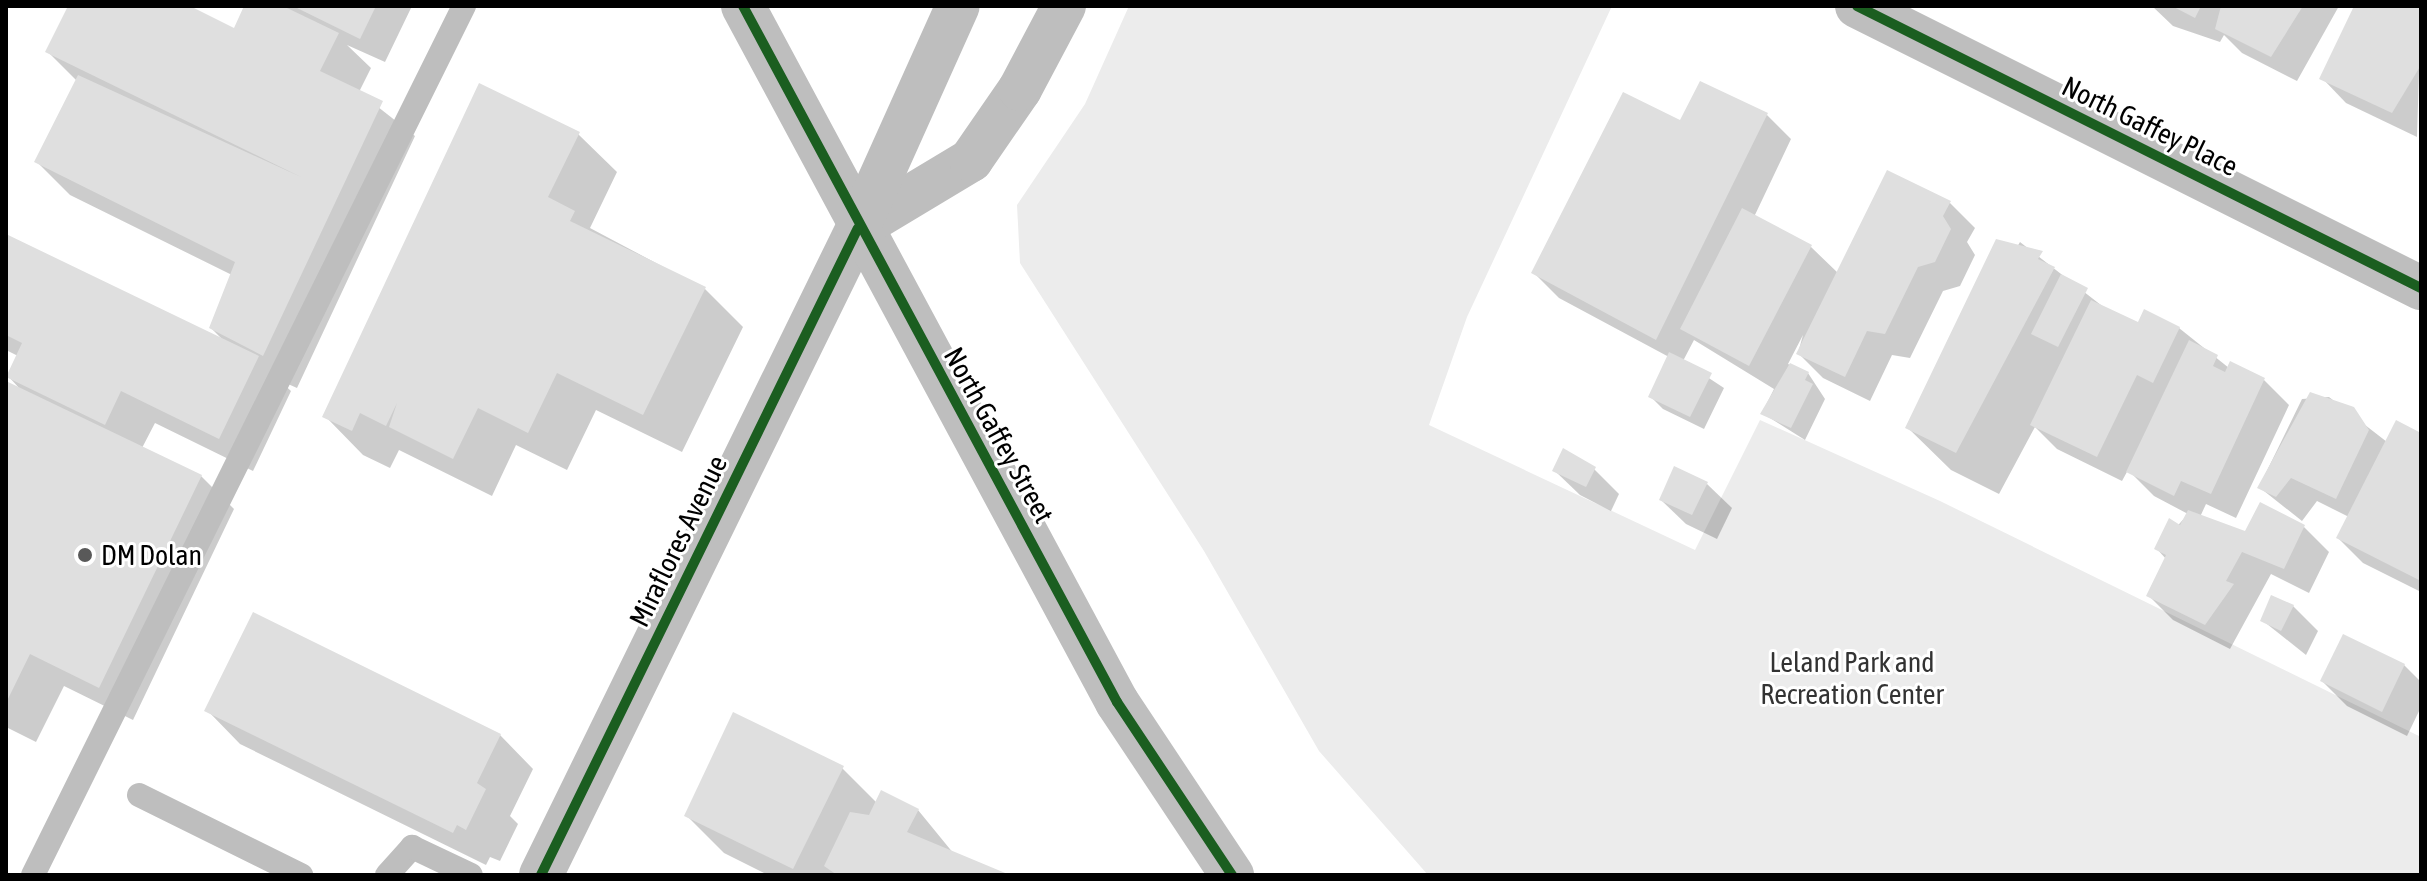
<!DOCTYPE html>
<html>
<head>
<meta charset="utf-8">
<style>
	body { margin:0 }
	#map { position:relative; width:2427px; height:881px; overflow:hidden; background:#fff; font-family:"Asap Condensed",sans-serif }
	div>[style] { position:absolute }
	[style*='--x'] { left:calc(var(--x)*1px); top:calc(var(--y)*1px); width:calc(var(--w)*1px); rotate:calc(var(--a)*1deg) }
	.green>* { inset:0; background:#ececec }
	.shadow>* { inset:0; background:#0003 }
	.building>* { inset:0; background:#dfdfdf }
	.lane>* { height:24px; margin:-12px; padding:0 12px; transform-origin:12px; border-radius:12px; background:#bebebe }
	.street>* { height:44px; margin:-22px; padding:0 22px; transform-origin:22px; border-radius:22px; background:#bebebe }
	.primary>* { height:44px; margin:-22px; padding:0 22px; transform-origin:22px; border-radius:22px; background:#bebebe }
	.highway>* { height:44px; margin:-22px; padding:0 22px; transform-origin:22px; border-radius:22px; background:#bebebe }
	.cycleway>* { height:10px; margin:-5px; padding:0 5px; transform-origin:5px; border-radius:5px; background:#1b5e20 }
	.dots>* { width:22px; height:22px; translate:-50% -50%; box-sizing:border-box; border:4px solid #fff; border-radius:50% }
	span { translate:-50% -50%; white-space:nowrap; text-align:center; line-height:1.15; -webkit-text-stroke:6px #fff; paint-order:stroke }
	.street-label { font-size:28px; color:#000 }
	.poi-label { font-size:28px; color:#000 }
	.left { translate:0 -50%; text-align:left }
	.park-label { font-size:28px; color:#333 }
	.frame { position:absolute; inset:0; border:8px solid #000; pointer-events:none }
</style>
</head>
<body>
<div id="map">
	<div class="green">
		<i style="clip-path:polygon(1129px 6px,1612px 6px,1467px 317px,1429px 425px,1695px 550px,1760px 420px,1940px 501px,2421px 737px,2421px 875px,1428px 875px,1319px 751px,1204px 551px,1020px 263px,1017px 205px,1085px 104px)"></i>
	</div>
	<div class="shadow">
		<i style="clip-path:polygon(70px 6px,186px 6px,235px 30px,246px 6px,412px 6px,385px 62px,347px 45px,371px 68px,359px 92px,415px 136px,297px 388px,279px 380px,291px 391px,253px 471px,155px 423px,142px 448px,201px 476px,234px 509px,133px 720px,64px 686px,36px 742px,6px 727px,6px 383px,20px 389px,8px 376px,18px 356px,6px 350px,6px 236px,224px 341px,211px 328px,232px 275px,70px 195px,37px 162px,77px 81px,48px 52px)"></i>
		<i style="clip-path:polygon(2152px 6px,2339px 6px,2297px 81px,2242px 53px,2224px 35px,2220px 42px,2173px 26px)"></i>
		<i style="clip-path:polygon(2356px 6px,2421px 6px,2417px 137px,2346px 103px,2322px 78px)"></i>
		<i style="clip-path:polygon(1766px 114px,1791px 139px,1754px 217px,1811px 247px,1838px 273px,1887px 172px,1950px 203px,1975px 228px,1967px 242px,1975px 255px,1960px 286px,1943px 291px,1910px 358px,1892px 355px,1870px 401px,1823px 378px,1798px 353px,1803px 335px,1788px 364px,1808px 373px,1825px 399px,1805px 440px,1762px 413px,1774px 389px,1694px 340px,1683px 361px,1724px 388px,1704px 429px,1663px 409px,1650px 396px,1669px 357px,1559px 298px,1534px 273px,1681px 123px)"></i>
		<i style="clip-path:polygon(578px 134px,617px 172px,590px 228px,705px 289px,743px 327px,682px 452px,596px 410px,567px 470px,516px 445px,492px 496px,399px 450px,390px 468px,363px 455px,325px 416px)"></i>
		<i style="clip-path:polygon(2020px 242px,2106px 309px,2139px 325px,2145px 312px,2179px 328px,2229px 368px,2264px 380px,2289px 405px,2236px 518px,2206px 504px,2200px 517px,2246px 534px,2304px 527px,2329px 552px,2309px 593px,2271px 574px,2230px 649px,2173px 620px,2148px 595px,2166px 559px,2157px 549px,2188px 514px,2154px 496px,2128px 470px,2122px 481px,2057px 449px,2035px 427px,1999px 494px,1951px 470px,1908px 428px)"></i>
		<i style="clip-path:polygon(2329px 397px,2387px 442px,2397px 423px,2421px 435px,2421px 592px,2363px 563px,2338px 538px,2349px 517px,2317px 501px,2302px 521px,2259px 487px,2302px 399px)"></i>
		<i style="clip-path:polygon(1594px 469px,1619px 494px,1611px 511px,1580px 495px,1555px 471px)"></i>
		<i style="clip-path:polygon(1707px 484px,1732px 508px,1717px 539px,1686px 524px,1661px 500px)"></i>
		<i style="clip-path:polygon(2293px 606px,2318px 631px,2306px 655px,2262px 620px)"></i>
		<i style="clip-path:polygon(2404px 665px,2421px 682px,2421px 707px,2407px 736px,2347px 706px,2322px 681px)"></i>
		<i style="clip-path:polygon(207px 710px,500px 735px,533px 769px,510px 816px,518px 824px,500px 861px,490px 857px,486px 865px,240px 744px)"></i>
		<i style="clip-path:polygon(842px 768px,877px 803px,918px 810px,954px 854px,1005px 875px,768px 875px,724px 853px,686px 815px)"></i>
	</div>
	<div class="building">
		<i style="clip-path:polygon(68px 6px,190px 6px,234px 28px,244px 6px,283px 6px,339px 33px,320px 71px,383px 101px,263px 356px,209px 328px,235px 262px,34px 162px,78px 75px,301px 177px,45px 52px)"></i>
		<i style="clip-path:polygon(293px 6px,376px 6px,360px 39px)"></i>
		<i style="clip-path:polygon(2172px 6px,2201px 6px,2195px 18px)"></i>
		<i style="clip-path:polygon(2221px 6px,2303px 6px,2271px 57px,2215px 29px)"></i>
		<i style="clip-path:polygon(2354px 6px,2421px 6px,2421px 65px,2392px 113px,2319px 79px)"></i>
		<i style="clip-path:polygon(1700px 81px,1768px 113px,1656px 340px,1531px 273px,1623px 92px,1680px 120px)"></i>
		<i style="clip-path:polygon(479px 83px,580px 132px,548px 197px,575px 211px,570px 221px,706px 287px,643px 415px,557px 373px,528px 433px,478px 408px,453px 459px,389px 427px,397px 403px,386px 426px,360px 413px,352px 431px,322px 417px)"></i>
		<i style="clip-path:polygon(1887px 170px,1951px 201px,1943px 216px,1951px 229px,1935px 262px,1918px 267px,1885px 334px,1867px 331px,1845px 377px,1796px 354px)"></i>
		<i style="clip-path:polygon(1742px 208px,1812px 245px,1749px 366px,1680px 329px)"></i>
		<i style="clip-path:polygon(6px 234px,259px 356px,219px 439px,121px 391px,105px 425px,6px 377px,22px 343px,6px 335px)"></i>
		<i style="clip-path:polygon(1996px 239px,2043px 251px,2038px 259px,2055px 267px,1956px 453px,1905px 428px)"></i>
		<i style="clip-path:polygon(2061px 274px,2088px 288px,2058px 347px,2031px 334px)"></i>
		<i style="clip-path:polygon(2091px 300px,2138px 322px,2144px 309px,2180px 327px,2153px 383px,2137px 375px,2097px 457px,2030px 425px)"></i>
		<i style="clip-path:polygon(2189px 340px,2218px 355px,2213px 366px,2225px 372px,2230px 361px,2265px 378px,2211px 494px,2181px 481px,2174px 496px,2126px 472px)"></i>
		<i style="clip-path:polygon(1669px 352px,1712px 373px,1690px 417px,1648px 397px)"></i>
		<i style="clip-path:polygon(1790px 363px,1809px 372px,1805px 380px,1813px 384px,1791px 428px,1760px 414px)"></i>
		<i style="clip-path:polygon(6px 381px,202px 475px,99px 688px,30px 654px,6px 703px)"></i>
		<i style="clip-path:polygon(2310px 392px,2354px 407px,2369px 430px,2336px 499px,2291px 478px,2276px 497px,2257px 488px)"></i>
		<i style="clip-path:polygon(2396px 420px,2421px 433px,2419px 580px,2336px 538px)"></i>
		<i style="clip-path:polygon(1563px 448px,1596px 467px,1586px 487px,1552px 471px)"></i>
		<i style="clip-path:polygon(1674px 466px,1708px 482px,1692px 515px,1659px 500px)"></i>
		<i style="clip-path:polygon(2260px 502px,2305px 525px,2284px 569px,2242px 552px,2226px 581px,2234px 584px,2205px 625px,2146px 596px,2166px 555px,2154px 549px,2169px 518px,2180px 525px,2188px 510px,2245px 531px)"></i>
		<i style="clip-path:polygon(2271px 595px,2294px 605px,2281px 631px,2260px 621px)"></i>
		<i style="clip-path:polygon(253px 612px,501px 734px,477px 783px,486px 789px,466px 830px,457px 825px,453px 833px,204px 711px)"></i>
		<i style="clip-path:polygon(2343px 634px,2405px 664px,2382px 712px,2320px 681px)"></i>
		<i style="clip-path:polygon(733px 712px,844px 766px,793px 869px,684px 816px)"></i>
		<i style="clip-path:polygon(881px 790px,919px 809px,907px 832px,1010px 875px,837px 875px,824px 866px,850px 812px,869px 815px)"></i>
	</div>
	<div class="lane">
		<i style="--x:139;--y:795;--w:181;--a:26.3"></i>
		<i style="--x:33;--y:875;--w:970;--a:-63.62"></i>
		<i style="--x:387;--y:875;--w:38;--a:-48"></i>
		<i style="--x:412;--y:847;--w:65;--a:25.4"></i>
	</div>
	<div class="street">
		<i style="--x:1857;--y:6;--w:631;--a:26.57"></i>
		<i style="--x:541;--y:875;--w:720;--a:-63.9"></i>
	</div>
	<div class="primary">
		<i style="--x:743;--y:6;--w:790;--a:61.75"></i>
		<i style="--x:1117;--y:702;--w:208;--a:56.4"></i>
	</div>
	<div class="highway">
		<i style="--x:858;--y:228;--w:132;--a:-31"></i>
		<i style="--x:971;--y:160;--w:86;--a:-55.4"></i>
		<i style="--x:1020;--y:89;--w:94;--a:-62.1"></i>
		<i style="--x:858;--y:228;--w:243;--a:-65.8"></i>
	</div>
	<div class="cycleway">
		<i style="--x:743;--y:6;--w:790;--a:61.75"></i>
		<i style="--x:1117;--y:702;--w:208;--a:56.4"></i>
		<i style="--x:1857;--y:6;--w:631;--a:26.57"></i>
		<i style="--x:541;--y:875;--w:720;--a:-63.9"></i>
	</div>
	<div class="dots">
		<i style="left:85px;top:555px;background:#595959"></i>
	</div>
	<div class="street-label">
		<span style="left:2150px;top:126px;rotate:26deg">North Gaffey Place</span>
		<span style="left:999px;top:435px;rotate:61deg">North Gaffey Street</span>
		<span style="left:678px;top:541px;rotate:-64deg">Miraflores Avenue</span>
	</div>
	<div class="poi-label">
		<span class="left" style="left:101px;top:555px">DM Dolan</span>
	</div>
	<div class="park-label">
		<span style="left:1852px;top:678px">Leland Park and<br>Recreation Center</span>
	</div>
	<div class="frame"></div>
</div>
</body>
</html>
